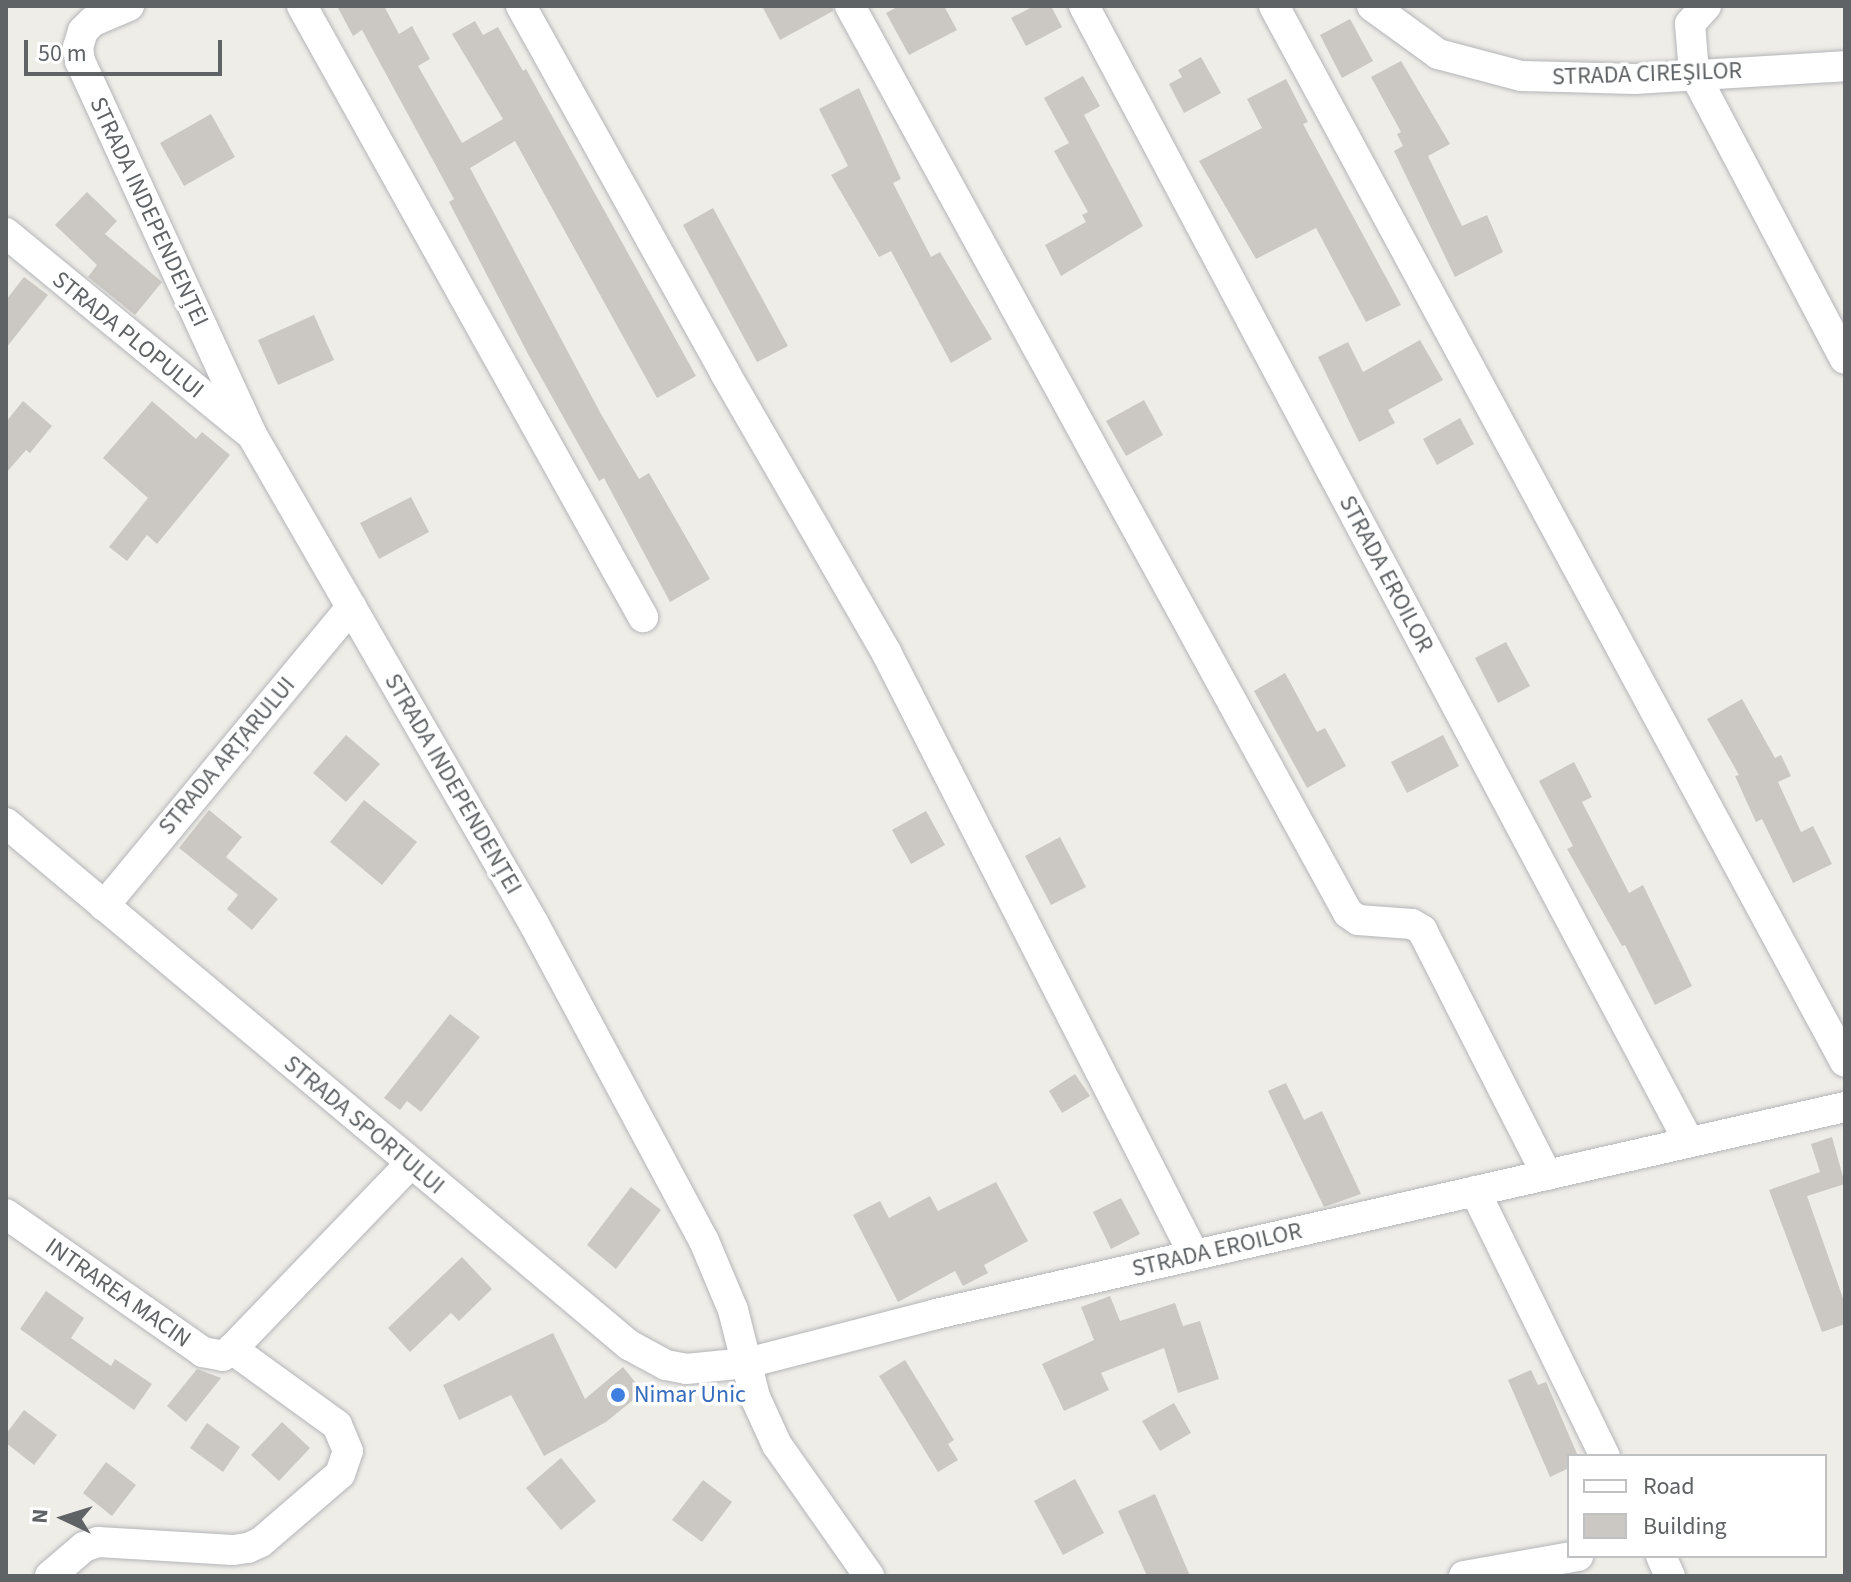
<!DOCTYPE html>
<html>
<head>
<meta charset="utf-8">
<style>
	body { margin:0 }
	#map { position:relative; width:1851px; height:1582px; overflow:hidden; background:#efede8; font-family:"Source Sans 3",sans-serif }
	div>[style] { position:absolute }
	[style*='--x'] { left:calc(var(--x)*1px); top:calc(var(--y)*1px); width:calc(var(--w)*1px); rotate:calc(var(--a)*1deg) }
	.building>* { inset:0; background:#cbc8c4 }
	.roads { filter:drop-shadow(0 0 2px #b3b5b8) drop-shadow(0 0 2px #b3b5b8) }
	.minor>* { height:30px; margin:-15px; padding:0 15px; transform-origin:15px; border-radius:15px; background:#fff }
	.dots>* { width:22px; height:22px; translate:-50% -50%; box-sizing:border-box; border:4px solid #fff; border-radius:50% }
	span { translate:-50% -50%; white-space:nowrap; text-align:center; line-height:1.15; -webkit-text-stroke:7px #fff; paint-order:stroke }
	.street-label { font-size:24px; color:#5f6366 }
	.shop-label { font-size:24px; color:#366cbe }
	.left { translate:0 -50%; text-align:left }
	.frame { position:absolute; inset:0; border:8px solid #5f6366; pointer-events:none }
	.legend { position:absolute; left:1567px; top:1454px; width:260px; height:104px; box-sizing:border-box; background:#fff; border:2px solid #bfc1c2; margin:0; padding:10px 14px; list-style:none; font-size:24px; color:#5f6366 }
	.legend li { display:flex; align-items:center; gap:16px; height:40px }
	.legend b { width:40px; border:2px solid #bfc1c2 }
	.north { position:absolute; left:24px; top:1478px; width:80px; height:80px; -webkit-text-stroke:6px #fff; paint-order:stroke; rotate:274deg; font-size:22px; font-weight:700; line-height:32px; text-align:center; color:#5f6366 }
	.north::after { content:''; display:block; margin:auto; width:28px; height:36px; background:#5f6366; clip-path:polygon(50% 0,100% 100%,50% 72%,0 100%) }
	.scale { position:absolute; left:24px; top:40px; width:198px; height:36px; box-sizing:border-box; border:4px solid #5f6366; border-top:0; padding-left:10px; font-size:24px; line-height:28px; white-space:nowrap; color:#5f6366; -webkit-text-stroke:6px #fff; paint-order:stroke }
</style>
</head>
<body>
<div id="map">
	<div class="building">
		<i style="clip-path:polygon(337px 6px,384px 6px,399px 34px,412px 26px,430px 59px,418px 66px,462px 143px,503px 119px,452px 34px,475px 21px,483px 35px,498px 27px,523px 71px,526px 69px,696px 376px,657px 398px,515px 141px,470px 168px,601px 414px,639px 479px,649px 473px,710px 579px,670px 602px,604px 478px,599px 481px,528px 354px,449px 202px,454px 199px,362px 30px,353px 36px)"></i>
		<i style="clip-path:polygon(762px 6px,832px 6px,833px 11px,780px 40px)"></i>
		<i style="clip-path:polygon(899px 6px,944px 6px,957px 30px,909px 55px,886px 13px)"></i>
		<i style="clip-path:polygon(1034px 6px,1051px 6px,1062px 27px,1026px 46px,1011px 18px)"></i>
		<i style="clip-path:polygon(1350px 19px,1373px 61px,1342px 78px,1320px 35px)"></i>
		<i style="clip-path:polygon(1201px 57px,1221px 93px,1184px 113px,1169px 84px,1182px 77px,1178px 70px)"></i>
		<i style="clip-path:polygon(1401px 61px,1450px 144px,1428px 156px,1462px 226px,1487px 215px,1503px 252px,1455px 277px,1394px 151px,1403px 146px,1397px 134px,1401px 132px,1371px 77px)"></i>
		<i style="clip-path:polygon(1083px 76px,1100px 106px,1084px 115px,1143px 226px,1061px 276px,1045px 245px,1086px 222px,1082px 215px,1088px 212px,1054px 151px,1069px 143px,1044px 98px)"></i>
		<i style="clip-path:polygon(1286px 79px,1308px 122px,1303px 124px,1401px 305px,1366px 322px,1316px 228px,1256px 259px,1199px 161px,1262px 128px,1247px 99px)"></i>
		<i style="clip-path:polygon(859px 88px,901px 179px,893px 183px,931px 257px,940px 252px,992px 339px,951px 363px,891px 251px,879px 257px,831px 175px,848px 166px,819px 109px)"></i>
		<i style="clip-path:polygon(211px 114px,235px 157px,184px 186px,160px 143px)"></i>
		<i style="clip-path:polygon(87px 192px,117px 221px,105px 234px,162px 282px,135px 315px,88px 277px,97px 265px,55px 225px)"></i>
		<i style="clip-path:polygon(713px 208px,788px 346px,757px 362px,683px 225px)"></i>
		<i style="clip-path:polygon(24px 277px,48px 295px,6px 348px,6px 300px)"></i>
		<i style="clip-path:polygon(314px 315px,334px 360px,278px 385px,258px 340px)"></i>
		<i style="clip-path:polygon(1420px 340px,1443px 380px,1388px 410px,1395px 423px,1359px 442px,1318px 357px,1348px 342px,1363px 372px)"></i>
		<i style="clip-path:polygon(1144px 400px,1163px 435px,1126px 456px,1106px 421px)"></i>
		<i style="clip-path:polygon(23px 401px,52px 426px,30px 453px,26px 450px,6px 473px,6px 422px)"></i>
		<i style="clip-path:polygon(152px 401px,196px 439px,202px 432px,230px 455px,157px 544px,147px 535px,127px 561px,109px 547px,148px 498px,103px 458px)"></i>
		<i style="clip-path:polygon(1460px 418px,1474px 444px,1437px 465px,1423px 439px)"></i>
		<i style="clip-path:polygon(411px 497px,429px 532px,379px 559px,360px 523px)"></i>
		<i style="clip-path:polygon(1506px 642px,1530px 686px,1498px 703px,1475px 658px)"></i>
		<i style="clip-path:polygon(1285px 673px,1317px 732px,1325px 728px,1346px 766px,1307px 788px,1254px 691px)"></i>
		<i style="clip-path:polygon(1742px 699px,1775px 758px,1781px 755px,1791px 776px,1778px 782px,1801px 832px,1813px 826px,1832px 864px,1793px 883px,1762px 819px,1756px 822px,1735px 776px,1739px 775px,1707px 719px)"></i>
		<i style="clip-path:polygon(346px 735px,380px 764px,346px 802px,313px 773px)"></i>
		<i style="clip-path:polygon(1443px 735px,1459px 766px,1407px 793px,1391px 762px)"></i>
		<i style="clip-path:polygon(1574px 762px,1592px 797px,1582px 802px,1629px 893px,1643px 885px,1692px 986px,1655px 1005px,1625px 945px,1622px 946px,1567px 849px,1573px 846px,1539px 781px)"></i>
		<i style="clip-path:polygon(364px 800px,417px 842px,382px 885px,330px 842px)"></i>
		<i style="clip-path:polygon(209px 810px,242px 837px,226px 857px,278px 899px,252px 930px,227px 909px,238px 895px,179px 848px)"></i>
		<i style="clip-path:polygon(926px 811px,945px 845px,911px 864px,892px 830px)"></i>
		<i style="clip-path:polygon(1060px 837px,1086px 887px,1051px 905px,1025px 856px)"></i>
		<i style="clip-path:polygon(450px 1014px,480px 1037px,421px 1112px,407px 1101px,400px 1110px,384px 1098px)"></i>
		<i style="clip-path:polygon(1075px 1074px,1090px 1096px,1062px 1113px,1049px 1091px)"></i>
		<i style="clip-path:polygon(1286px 1083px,1304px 1120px,1322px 1111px,1361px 1194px,1324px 1207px,1268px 1091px)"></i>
		<i style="clip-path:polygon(1832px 1137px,1845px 1184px,1807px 1196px,1845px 1304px,1845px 1324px,1822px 1332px,1769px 1190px,1820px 1172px,1811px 1144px)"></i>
		<i style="clip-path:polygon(996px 1182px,1028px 1241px,984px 1265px,988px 1273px,963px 1286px,955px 1271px,898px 1302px,853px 1215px,880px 1201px,889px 1218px,930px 1196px,938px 1211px)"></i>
		<i style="clip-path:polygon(631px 1187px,661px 1210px,616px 1269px,587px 1245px)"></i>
		<i style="clip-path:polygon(1121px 1198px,1140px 1234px,1111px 1249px,1093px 1212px)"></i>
		<i style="clip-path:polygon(462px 1257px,492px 1289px,459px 1321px,451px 1313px,410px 1352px,388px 1328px)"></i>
		<i style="clip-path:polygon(46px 1291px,84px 1318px,71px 1338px,111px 1366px,115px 1359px,152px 1384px,134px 1410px,20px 1329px)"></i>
		<i style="clip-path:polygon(1110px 1296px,1120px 1321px,1175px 1303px,1183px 1326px,1200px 1321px,1219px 1379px,1178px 1393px,1164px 1348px,1101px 1373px,1109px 1390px,1064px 1411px,1042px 1364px,1094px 1340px,1081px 1307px)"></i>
		<i style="clip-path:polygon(553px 1333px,585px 1399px,623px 1367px,643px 1392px,606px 1422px,544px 1456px,511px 1395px,459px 1420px,443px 1385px)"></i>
		<i style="clip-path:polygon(905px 1360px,954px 1440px,948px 1444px,958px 1460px,938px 1472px,879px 1376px)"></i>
		<i style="clip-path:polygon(197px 1369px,221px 1378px,186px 1422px,167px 1406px)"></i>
		<i style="clip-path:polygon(1531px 1370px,1538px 1385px,1546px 1382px,1578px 1456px,1569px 1456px,1569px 1468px,1550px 1477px,1508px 1380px)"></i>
		<i style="clip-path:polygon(1174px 1403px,1191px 1433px,1160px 1451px,1142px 1421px)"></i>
		<i style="clip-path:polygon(24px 1410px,57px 1435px,34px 1465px,6px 1443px,6px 1434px)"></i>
		<i style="clip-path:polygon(282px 1422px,310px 1448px,279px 1481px,251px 1455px)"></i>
		<i style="clip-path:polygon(207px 1423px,240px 1447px,223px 1472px,190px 1448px)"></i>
		<i style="clip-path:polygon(561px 1458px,596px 1501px,561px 1530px,526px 1488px)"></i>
		<i style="clip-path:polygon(106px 1462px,136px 1485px,112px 1516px,83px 1493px)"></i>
		<i style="clip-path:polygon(1075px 1479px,1104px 1533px,1063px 1555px,1034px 1501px)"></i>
		<i style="clip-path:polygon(703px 1480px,732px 1502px,702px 1542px,672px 1520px)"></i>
		<i style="clip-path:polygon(1155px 1494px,1190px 1576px,1147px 1576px,1118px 1511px)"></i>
	</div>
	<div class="roads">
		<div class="minor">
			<i style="--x:129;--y:6;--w:39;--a:157"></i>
			<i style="--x:93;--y:21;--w:14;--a:135"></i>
			<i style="--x:83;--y:31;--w:17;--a:107"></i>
			<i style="--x:78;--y:47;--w:14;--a:82"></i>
			<i style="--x:80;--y:61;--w:412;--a:65.3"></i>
			<i style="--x:252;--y:435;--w:564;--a:60.03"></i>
			<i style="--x:534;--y:924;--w:360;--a:61.8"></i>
			<i style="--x:704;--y:1241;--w:75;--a:67.2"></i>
			<i style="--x:733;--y:1310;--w:90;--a:75.8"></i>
			<i style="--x:755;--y:1397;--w:53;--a:65.4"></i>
			<i style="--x:777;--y:1445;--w:160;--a:54.9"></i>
			<i style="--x:302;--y:6;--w:700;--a:60.83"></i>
			<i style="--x:521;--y:6;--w:420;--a:60.9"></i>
			<i style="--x:725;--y:373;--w:322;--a:60"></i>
			<i style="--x:886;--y:652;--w:677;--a:62.94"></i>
			<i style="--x:850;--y:6;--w:1035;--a:61.23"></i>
			<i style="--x:1348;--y:913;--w:12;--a:35"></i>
			<i style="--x:1358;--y:920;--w:54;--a:4.2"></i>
			<i style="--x:1412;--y:924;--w:12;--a:31"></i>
			<i style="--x:1422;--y:930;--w:275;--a:63"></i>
			<i style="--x:1084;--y:6;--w:1287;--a:61.96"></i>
			<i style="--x:1274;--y:6;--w:1200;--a:61.6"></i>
			<i style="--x:1372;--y:6;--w:82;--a:36"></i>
			<i style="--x:1438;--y:54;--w:86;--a:14.8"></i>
			<i style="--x:1521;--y:76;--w:114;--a:1.5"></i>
			<i style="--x:1635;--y:79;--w:210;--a:-3.5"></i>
			<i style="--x:1706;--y:6;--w:24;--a:132"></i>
			<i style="--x:1690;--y:24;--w:49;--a:85.3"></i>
			<i style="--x:1694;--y:73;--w:323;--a:62.2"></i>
			<i style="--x:6;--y:233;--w:312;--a:39.4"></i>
			<i style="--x:6;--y:823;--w:813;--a:39.96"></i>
			<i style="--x:629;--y:1345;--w:42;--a:28.4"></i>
			<i style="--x:666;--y:1365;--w:20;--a:11"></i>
			<i style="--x:686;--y:1369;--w:61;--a:-5.6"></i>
			<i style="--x:747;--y:1363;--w:195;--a:-14.5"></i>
			<i style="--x:936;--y:1314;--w:932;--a:-12.83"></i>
			<i style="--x:104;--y:906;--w:388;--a:-50.4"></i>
			<i style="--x:1475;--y:1191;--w:295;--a:63.9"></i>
			<i style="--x:6;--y:1214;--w:241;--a:35"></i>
			<i style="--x:203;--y:1352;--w:20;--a:11"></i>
			<i style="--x:223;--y:1356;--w:11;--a:-38"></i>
			<i style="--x:1661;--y:1556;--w:22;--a:66"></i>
			<i style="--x:50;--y:1576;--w:45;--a:-40.5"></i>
			<i style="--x:84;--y:1547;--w:15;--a:-20"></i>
			<i style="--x:98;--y:1542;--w:135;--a:3.4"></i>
			<i style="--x:233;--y:1550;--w:15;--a:-8"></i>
			<i style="--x:248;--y:1548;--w:14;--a:-25"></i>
			<i style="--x:261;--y:1542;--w:104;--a:-40.7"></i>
			<i style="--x:340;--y:1474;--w:24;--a:-71"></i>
			<i style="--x:348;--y:1451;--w:28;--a:-113"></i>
			<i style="--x:337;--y:1425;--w:130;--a:-144.1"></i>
			<i style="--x:232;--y:1349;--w:257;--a:-46.1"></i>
			<i style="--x:1464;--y:1576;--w:116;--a:-10"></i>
		</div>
	</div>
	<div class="dots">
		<i style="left:618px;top:1395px;background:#3f7fe0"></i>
	</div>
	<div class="street-label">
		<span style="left:1647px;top:74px;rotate:-2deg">STRADA CIREȘILOR</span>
		<span style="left:149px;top:212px;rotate:65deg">STRADA INDEPENDENȚEI</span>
		<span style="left:128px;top:335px;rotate:39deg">STRADA PLOPULUI</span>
		<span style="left:1386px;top:574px;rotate:62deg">STRADA EROILOR</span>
		<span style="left:227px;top:756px;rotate:-50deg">STRADA ARȚARULUI</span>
		<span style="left:453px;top:784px;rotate:60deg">STRADA INDEPENDENȚEI</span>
		<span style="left:364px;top:1125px;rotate:40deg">STRADA SPORTULUI</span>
		<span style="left:1217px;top:1250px;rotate:-13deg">STRADA EROILOR</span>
		<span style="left:118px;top:1293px;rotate:35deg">INTRAREA MACIN</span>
	</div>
	<div class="shop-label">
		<span class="left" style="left:634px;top:1395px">Nimar Unic</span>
	</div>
	<div class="frame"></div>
	<ul class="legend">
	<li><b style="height:10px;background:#fff"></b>Road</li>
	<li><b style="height:22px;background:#cbc8c4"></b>Building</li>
	</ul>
	<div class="north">N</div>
	<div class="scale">50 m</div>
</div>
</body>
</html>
